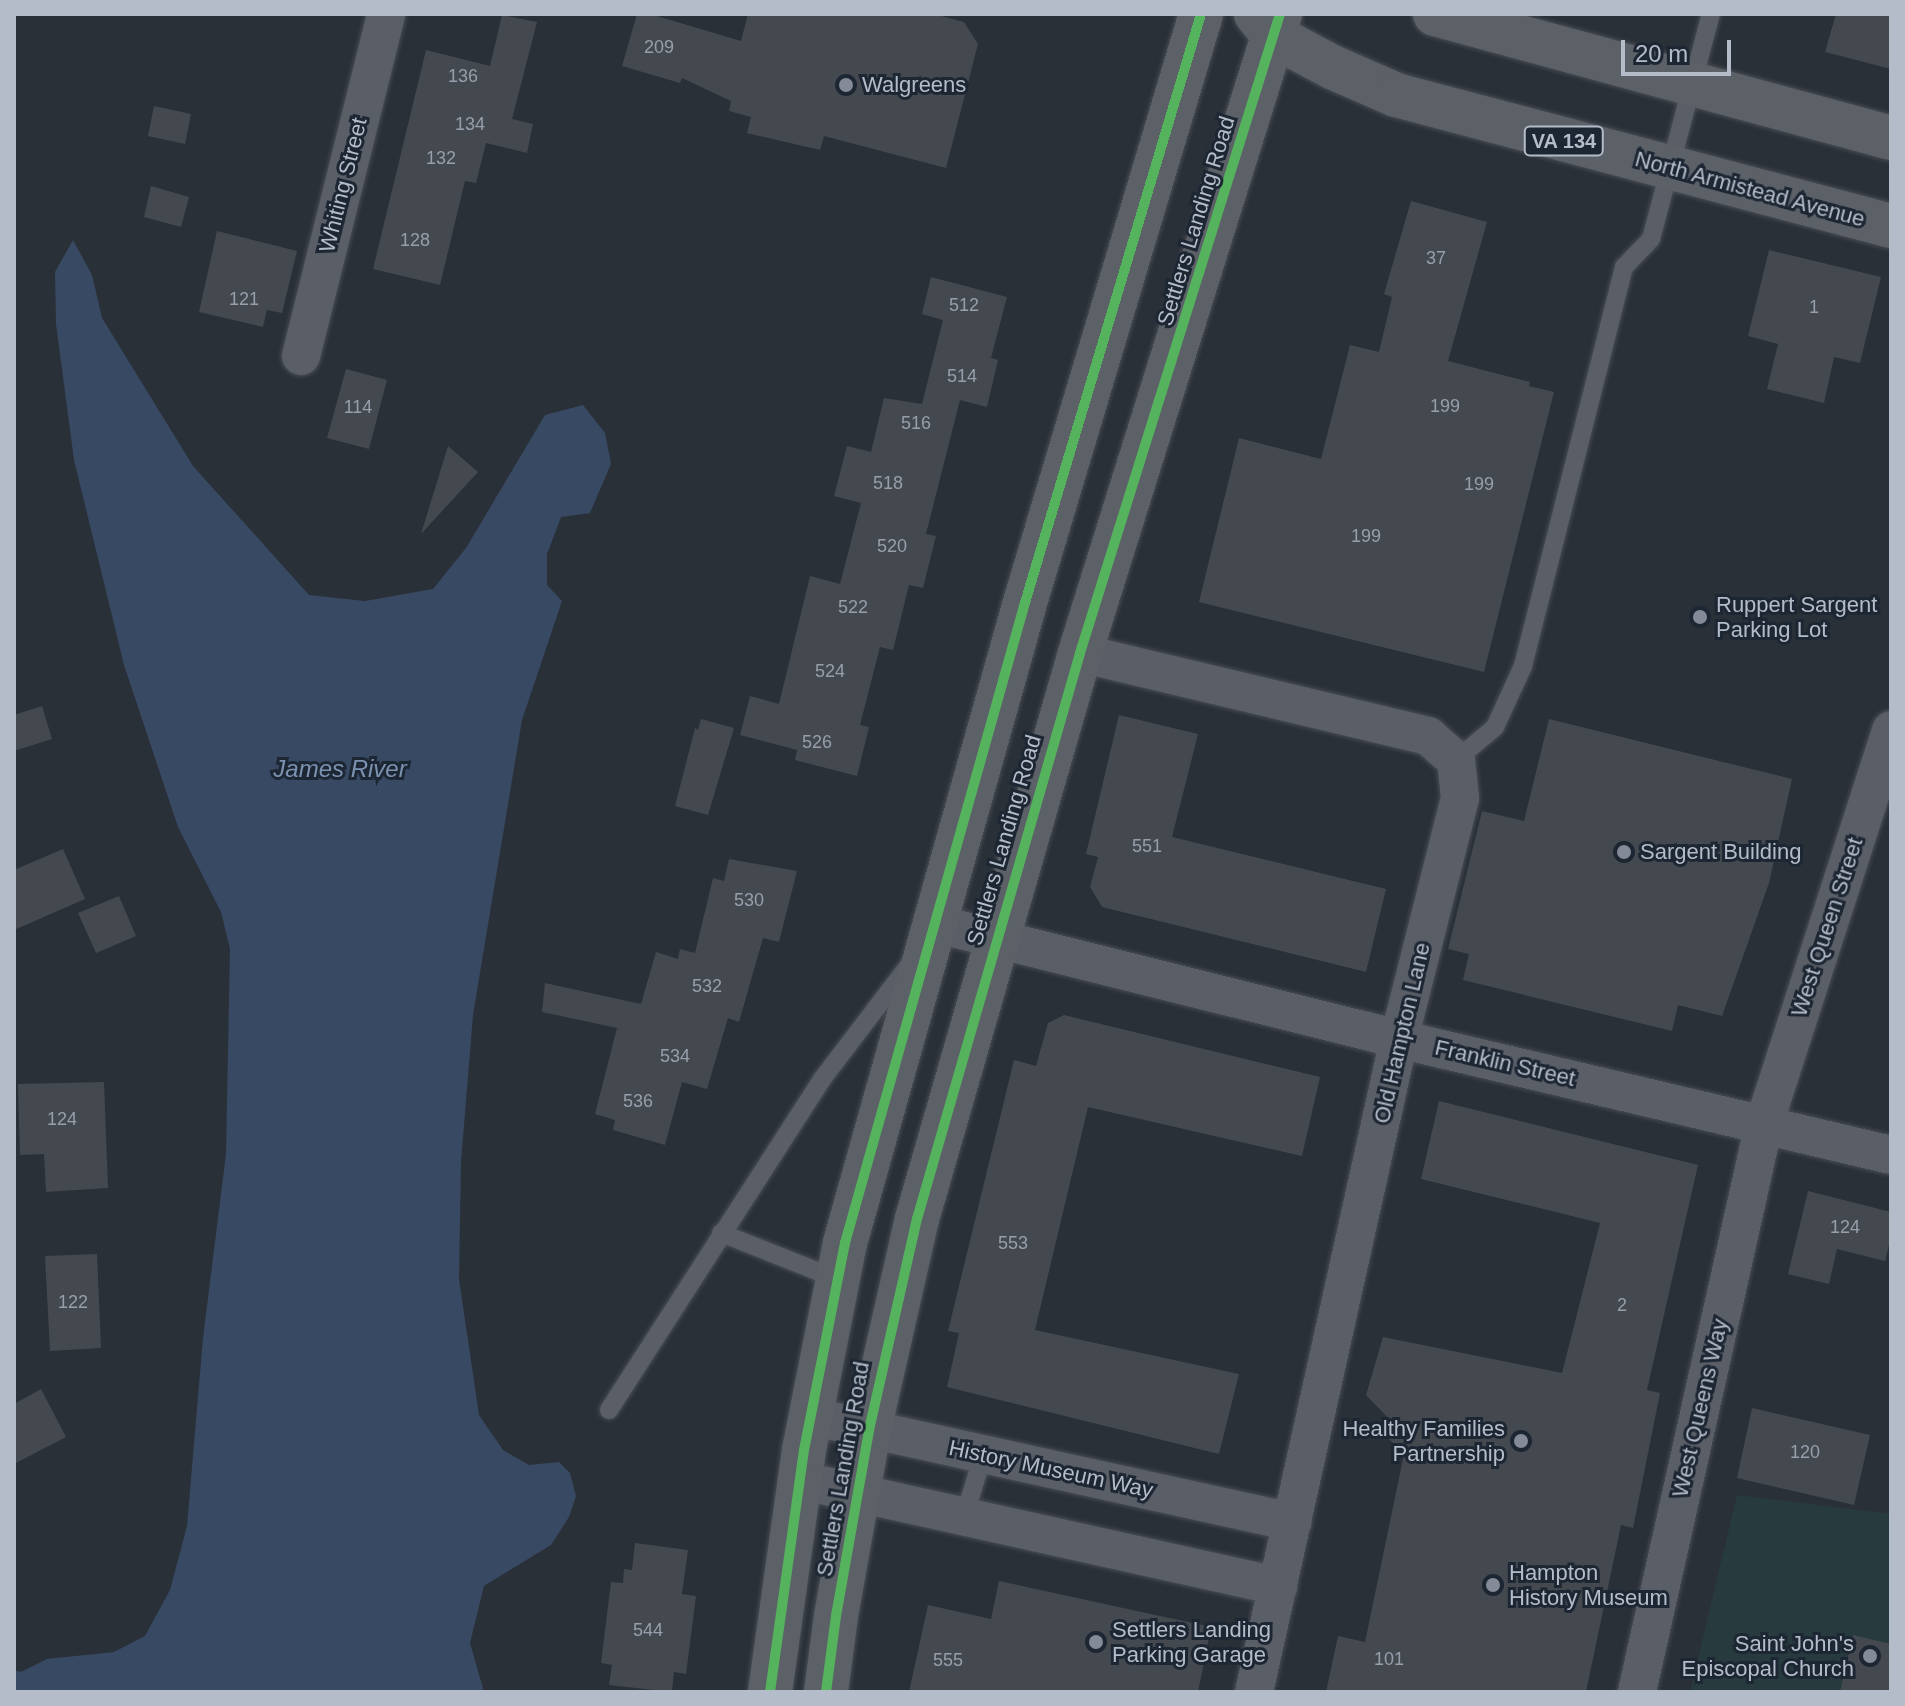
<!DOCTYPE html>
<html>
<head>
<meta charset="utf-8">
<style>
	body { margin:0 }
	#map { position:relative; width:1905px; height:1706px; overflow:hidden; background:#2a3038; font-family:Helvetica,sans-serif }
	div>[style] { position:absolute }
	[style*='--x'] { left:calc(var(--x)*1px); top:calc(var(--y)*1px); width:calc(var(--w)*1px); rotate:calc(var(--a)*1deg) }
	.green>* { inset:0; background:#273a3e }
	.water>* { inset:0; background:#384963 }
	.building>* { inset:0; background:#444950 }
	.roads { filter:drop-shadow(0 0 2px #484c53) drop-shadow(0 0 2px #484c53) }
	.lane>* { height:18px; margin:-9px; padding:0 9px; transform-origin:9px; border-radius:9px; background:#5a5e66 }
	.street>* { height:38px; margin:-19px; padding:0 19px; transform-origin:19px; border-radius:19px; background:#5a5e66 }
	.primary>* { height:44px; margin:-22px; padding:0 22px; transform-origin:22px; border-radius:22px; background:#5c6168 }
	.cycleway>* { height:10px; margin:-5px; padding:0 5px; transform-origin:5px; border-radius:5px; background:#56b35d }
	.dots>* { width:22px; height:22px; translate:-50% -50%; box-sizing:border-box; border:4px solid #1d2633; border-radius:50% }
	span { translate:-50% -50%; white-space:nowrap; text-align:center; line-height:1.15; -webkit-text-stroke:6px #1d2633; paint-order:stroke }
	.number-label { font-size:18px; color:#989fab }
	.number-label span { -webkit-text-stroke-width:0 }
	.shield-label span { padding:2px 6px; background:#1d2633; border:2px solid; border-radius:6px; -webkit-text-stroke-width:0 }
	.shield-label { font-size:20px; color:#b4bcc9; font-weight:700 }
	.poi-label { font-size:22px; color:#b4bcc9 }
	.left { translate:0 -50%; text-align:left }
	.right { translate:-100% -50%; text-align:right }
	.street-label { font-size:22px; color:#b4bcc9 }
	.water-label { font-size:24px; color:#7c92b1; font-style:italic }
	.frame { position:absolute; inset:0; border:16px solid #b4bcc9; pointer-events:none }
	.scale { position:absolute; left:1621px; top:40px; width:110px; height:36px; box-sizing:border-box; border:4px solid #b4bcc9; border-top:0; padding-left:10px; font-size:24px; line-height:28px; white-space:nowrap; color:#b4bcc9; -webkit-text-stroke:6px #1d2633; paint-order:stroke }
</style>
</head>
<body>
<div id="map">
	<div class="green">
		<i style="clip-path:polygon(1737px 1495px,1891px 1514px,1891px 1692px,1690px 1692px)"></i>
	</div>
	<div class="water">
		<i style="clip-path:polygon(73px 240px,92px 275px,102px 318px,193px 466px,309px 595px,365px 601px,433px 589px,466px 548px,545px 415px,583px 405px,605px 433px,611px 464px,590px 513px,561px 517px,547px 554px,547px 585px,562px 601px,522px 720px,473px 1015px,461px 1162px,459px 1279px,479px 1415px,503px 1450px,529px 1465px,559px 1462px,570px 1473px,576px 1496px,569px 1517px,551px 1545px,484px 1586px,470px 1643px,484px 1692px,14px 1692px,14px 1670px,21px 1672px,47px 1659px,114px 1652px,145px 1636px,170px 1590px,187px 1526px,203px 1338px,226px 1154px,230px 949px,221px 912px,178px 827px,124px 665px,74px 460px,56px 324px,55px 272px)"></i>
	</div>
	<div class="building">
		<i style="clip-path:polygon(637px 14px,650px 14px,741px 41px,748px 14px,934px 14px,964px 22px,978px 44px,946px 168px,824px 136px,820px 150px,747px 133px,751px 117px,729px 111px,731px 101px,682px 78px,680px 83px,622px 66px)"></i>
		<i style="clip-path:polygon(1836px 14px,1891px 14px,1891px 69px,1825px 52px)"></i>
		<i style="clip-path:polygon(502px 15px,537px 22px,512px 119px,533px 124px,527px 153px,486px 143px,476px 183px,465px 181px,440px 285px,373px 269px,426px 50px,490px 66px)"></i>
		<i style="clip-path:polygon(154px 106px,191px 114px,185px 144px,148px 136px)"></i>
		<i style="clip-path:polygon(151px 186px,189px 197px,181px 227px,144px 217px)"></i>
		<i style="clip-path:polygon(1411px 201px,1487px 222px,1448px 361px,1530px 382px,1529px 386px,1554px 392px,1484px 672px,1199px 602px,1239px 438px,1321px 459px,1350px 345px,1379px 352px,1392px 297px,1384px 294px)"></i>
		<i style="clip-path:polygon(217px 231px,297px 251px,282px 313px,267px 310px,263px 327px,199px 312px)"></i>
		<i style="clip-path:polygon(1769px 250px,1881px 277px,1860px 363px,1834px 357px,1824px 403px,1767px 389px,1778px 344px,1748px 336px)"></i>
		<i style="clip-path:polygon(931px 277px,1007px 297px,991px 358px,998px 360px,987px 407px,960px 400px,926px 534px,936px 536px,923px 588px,909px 585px,893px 650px,880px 647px,860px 725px,869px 727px,857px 776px,795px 760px,797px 750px,740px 735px,750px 696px,779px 704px,810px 576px,840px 584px,861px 503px,834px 496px,847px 446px,871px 452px,884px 398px,922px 404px,943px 320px,922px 314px)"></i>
		<i style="clip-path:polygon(346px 369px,387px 380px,369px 449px,327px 438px)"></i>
		<i style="clip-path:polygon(448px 446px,478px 472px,421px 534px)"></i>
		<i style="clip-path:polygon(42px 706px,52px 739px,14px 751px,14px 715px)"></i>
		<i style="clip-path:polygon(1119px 715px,1198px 734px,1172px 837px,1386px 889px,1366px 972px,1102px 907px,1090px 887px,1098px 857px,1086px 854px)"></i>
		<i style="clip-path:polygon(701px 719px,734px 728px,708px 815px,675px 806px,695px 728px,698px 730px)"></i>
		<i style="clip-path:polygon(1549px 719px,1792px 779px,1769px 883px,1722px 1016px,1678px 1005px,1672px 1031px,1463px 980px,1469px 954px,1448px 949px,1482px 811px,1524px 821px)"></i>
		<i style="clip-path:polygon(63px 849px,85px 899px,14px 930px,14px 870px)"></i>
		<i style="clip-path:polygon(729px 859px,797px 871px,779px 942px,763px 938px,739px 1022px,728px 1018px,707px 1089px,682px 1082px,665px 1145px,613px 1130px,615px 1120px,595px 1114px,617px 1028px,542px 1012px,545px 983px,641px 1004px,656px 952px,678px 959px,680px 949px,695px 953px,713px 878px,724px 881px)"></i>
		<i style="clip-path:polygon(119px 896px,136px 936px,96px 953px,78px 913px)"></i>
		<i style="clip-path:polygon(1064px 1015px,1320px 1077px,1302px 1156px,1088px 1107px,1035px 1330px,1239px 1374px,1219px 1454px,947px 1387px,959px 1333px,948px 1331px,1014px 1060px,1036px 1066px,1048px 1023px)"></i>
		<i style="clip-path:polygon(104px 1082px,108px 1188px,46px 1192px,44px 1154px,20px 1155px,18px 1084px)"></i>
		<i style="clip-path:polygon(1439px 1101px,1698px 1165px,1647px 1390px,1660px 1393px,1633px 1528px,1621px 1525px,1586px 1692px,1326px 1692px,1338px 1636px,1365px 1642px,1404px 1454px,1381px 1431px,1391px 1421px,1366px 1395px,1383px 1337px,1562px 1373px,1600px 1223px,1421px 1179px)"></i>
		<i style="clip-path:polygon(1808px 1191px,1891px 1212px,1891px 1237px,1885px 1261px,1837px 1249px,1829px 1284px,1788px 1274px)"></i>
		<i style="clip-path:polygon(97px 1254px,101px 1348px,50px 1351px,45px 1256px)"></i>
		<i style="clip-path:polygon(41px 1389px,66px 1437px,14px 1464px,14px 1404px)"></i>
		<i style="clip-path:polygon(1752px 1408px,1870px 1435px,1854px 1505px,1737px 1478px)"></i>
		<i style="clip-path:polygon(635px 1543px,688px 1550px,682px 1594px,696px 1596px,686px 1674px,674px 1672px,672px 1692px,609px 1685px,612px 1665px,601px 1663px,611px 1582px,623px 1583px,624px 1569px,632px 1570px)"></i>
		<i style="clip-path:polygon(999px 1581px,1211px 1627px,1198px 1692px,909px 1692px,928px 1605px,991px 1619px)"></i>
		<i style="clip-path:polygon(1853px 1635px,1891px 1644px,1891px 1692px,1840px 1692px)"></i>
	</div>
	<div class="roads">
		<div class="lane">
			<i style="--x:1456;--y:760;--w:51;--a:-40.2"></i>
			<i style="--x:1495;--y:727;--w:67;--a:-65.3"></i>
			<i style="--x:1523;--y:666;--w:412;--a:-75.8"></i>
			<i style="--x:1624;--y:267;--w:39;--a:-46"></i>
			<i style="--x:1651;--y:239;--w:233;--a:-75.1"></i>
			<i style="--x:721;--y:1233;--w:125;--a:21.6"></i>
			<i style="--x:609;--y:1410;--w:395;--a:-57.2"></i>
			<i style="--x:823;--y:1078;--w:142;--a:-52.7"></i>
			<i style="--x:964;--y:1518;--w:66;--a:-73.2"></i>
		</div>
		<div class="street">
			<i style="--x:301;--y:356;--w:352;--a:-76"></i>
			<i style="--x:1080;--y:653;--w:358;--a:13.4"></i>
			<i style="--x:1428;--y:736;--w:37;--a:41"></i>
			<i style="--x:1456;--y:760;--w:38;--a:84"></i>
			<i style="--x:1460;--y:798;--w:249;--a:104.2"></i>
			<i style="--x:1399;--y:1039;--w:669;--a:102.52"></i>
			<i style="--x:933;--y:923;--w:480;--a:14"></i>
			<i style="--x:1399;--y:1039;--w:505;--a:13.27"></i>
			<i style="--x:810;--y:1416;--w:494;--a:12.4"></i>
			<i style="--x:799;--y:1480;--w:491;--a:12.5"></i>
			<i style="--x:1637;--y:1692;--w:582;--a:-77.4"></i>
			<i style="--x:1764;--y:1124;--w:414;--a:-72.1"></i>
		</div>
		<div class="primary">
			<i style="--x:1256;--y:14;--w:28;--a:51"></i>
			<i style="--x:1274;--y:36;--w:66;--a:28.1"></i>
			<i style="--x:1332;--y:67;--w:70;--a:23.6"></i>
			<i style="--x:1396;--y:95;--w:512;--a:14.82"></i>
			<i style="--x:1435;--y:14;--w:473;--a:15.2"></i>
			<i style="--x:770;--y:1692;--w:244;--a:-82"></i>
			<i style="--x:804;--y:1450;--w:211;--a:-78.8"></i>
			<i style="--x:845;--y:1243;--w:662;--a:-74.3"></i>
			<i style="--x:1024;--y:606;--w:618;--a:-73.35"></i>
			<i style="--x:826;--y:1692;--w:77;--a:-82.5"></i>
			<i style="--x:836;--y:1616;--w:189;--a:-79.9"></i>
			<i style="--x:869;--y:1430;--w:216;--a:-77.2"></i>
			<i style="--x:917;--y:1219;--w:589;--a:-73.93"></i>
			<i style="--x:1080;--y:653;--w:670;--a:-72.62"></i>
		</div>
	</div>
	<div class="cycleway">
		<i style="--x:770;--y:1692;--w:244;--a:-82"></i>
		<i style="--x:804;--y:1450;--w:211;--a:-78.8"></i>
		<i style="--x:845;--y:1243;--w:662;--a:-74.3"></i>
		<i style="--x:1024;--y:606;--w:618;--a:-73.35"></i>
		<i style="--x:826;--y:1692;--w:77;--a:-82.5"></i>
		<i style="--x:836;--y:1616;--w:189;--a:-79.9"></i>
		<i style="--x:869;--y:1430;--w:216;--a:-77.2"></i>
		<i style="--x:917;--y:1219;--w:589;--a:-73.93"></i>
		<i style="--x:1080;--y:653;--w:670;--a:-72.62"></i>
	</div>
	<div class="dots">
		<i style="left:846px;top:85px;background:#848b96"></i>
		<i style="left:1700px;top:617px;background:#848b96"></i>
		<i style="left:1624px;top:852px;background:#848b96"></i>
		<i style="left:1521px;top:1441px;background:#848b96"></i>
		<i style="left:1493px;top:1585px;background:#848b96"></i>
		<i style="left:1096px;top:1642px;background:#848b96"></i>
		<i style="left:1870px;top:1656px;background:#848b96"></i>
	</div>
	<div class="number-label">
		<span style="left:659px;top:47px">209</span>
		<span style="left:463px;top:76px">136</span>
		<span style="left:470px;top:124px">134</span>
		<span style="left:441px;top:158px">132</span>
		<span style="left:415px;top:240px">128</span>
		<span style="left:1436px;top:258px">37</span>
		<span style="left:244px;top:299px">121</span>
		<span style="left:964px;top:305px">512</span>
		<span style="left:1814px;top:307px">1</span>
		<span style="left:962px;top:376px">514</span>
		<span style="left:1445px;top:406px">199</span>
		<span style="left:358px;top:407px">114</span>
		<span style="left:916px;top:423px">516</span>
		<span style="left:888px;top:483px">518</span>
		<span style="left:1479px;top:484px">199</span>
		<span style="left:1366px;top:536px">199</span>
		<span style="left:892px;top:546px">520</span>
		<span style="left:853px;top:607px">522</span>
		<span style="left:830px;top:671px">524</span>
		<span style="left:817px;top:742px">526</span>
		<span style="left:1147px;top:846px">551</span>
		<span style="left:749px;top:900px">530</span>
		<span style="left:707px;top:986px">532</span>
		<span style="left:675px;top:1056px">534</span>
		<span style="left:638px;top:1101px">536</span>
		<span style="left:62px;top:1119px">124</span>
		<span style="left:1845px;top:1227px">124</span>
		<span style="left:1013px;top:1243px">553</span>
		<span style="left:73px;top:1302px">122</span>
		<span style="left:1622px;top:1305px">2</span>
		<span style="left:1805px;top:1452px">120</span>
		<span style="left:648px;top:1630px">544</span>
		<span style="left:1389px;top:1659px">101</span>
		<span style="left:948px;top:1660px">555</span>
	</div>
	<div class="shield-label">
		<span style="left:1564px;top:141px">VA 134</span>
	</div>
	<div class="poi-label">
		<span class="left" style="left:862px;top:85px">Walgreens</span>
		<span class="left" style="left:1716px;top:617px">Ruppert Sargent<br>Parking Lot</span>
		<span class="left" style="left:1640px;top:852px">Sargent Building</span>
		<span class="right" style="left:1505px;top:1441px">Healthy Families<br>Partnership</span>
		<span class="left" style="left:1509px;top:1585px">Hampton<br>History Museum</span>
		<span class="left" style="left:1112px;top:1642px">Settlers Landing<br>Parking Garage</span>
		<span class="right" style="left:1854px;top:1656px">Saint John's<br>Episcopal Church</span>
	</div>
	<div class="street-label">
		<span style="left:343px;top:185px;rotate:-76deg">Whiting Street</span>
		<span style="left:1750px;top:189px;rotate:15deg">North Armistead Avenue</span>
		<span style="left:1196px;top:221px;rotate:-73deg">Settlers Landing Road</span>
		<span style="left:1004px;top:840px;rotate:-74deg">Settlers Landing Road</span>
		<span style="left:1827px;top:927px;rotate:-72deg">West Queen Street</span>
		<span style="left:1402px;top:1033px;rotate:-77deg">Old Hampton Lane</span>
		<span style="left:1505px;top:1063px;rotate:13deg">Franklin Street</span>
		<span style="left:1700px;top:1408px;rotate:-77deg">West Queens Way</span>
		<span style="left:843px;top:1469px;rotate:-80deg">Settlers Landing Road</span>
		<span style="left:1051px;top:1469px;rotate:12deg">History Museum Way</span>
	</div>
	<div class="water-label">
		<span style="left:340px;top:769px">James River</span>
	</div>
	<div class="frame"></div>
	<div class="scale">20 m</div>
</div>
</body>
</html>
